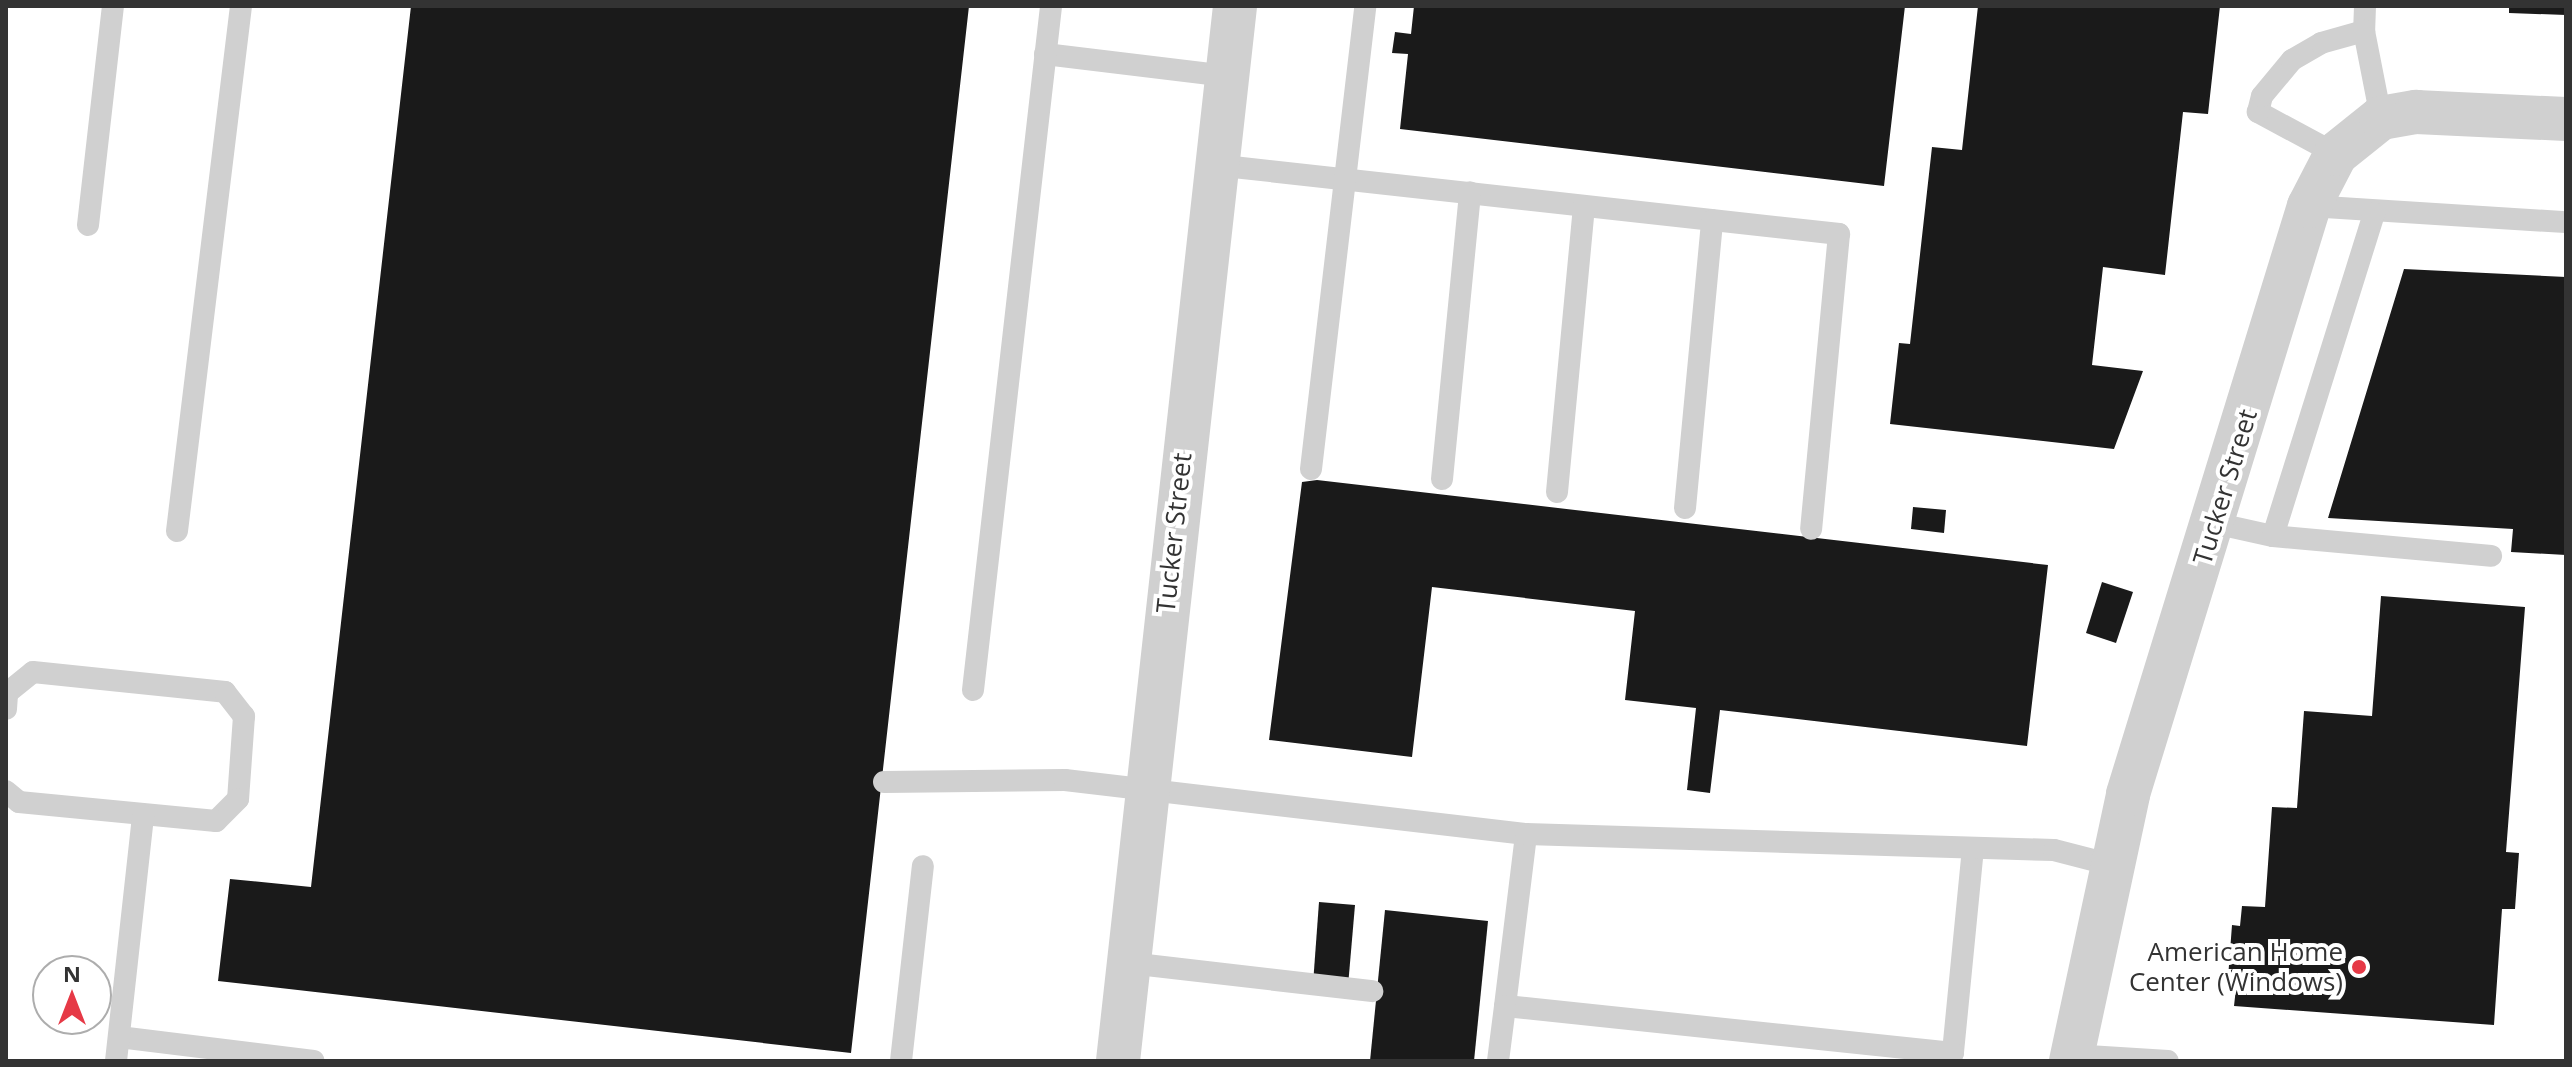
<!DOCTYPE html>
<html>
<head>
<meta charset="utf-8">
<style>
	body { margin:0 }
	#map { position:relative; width:2572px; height:1067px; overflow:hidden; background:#fff; font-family:"Open Sans",sans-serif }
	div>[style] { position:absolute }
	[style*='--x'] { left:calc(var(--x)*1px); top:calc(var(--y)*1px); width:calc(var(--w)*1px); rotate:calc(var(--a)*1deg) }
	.building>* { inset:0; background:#1a1a1a }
	.lane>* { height:22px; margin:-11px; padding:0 11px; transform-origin:11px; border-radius:11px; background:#d0d0d0 }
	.street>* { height:44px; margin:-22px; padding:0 22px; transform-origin:22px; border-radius:22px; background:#d0d0d0 }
	.dots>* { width:22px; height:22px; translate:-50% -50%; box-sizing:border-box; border:4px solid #fff; border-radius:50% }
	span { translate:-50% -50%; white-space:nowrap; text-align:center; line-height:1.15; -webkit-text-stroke:8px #fff; paint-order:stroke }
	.street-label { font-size:26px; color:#333 }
	.poi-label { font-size:26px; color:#333 }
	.right { translate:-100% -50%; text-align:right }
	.frame { position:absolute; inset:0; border:8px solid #333; pointer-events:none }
	.north { position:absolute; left:32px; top:955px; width:80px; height:80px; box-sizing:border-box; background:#fff; border:2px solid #adadad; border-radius:50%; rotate:0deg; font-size:22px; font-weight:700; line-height:32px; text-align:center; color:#333 }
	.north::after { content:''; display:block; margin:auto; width:28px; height:36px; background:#e63946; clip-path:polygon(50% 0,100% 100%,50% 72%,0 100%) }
</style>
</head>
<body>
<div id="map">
	<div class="building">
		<i style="clip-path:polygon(411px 6px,969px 6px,851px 1053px,218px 981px,230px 879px,311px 887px)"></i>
		<i style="clip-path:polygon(1414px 6px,1905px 6px,1884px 186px,1400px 129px,1408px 54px,1392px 53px,1395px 32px,1411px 34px)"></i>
		<i style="clip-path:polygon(1978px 6px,2220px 6px,2208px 114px,2183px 112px,2165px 275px,2103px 267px,2092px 365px,2143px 371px,2114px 449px,1890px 424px,1899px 343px,1910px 344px,1932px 147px,1962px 150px)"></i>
		<i style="clip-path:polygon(2509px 6px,2566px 6px,2566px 15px,2509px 13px)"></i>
		<i style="clip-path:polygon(2404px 269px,2566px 277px,2566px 555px,2511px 552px,2513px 529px,2328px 518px)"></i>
		<i style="clip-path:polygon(1317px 480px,2048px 565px,2027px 746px,1720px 710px,1710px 793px,1687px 790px,1696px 708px,1625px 700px,1635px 611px,1432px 587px,1412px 757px,1269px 740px,1302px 482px)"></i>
		<i style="clip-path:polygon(1913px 507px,1946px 510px,1944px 533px,1911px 529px)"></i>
		<i style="clip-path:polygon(2102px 582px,2133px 592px,2116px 643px,2086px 633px)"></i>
		<i style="clip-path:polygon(2381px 596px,2525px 607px,2506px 852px,2519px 853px,2515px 909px,2502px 909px,2494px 1025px,2234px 1006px,2237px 979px,2228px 978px,2232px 925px,2240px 926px,2242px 906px,2265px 907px,2272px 807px,2297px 808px,2304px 711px,2372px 716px)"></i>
		<i style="clip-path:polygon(1319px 902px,1355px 905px,1348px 986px,1313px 984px)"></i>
		<i style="clip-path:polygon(1385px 910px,1488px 921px,1474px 1061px,1370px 1061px)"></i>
	</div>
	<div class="lane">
		<i style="--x:2365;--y:6;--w:25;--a:92"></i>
		<i style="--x:2364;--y:31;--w:89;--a:78.9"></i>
		<i style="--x:1045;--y:54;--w:183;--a:6.9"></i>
		<i style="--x:2336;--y:154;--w:89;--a:-151.7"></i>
		<i style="--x:2258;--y:112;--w:16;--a:-76"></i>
		<i style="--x:2262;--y:96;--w:47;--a:-50.2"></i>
		<i style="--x:2292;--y:60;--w:34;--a:-30"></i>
		<i style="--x:2321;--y:43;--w:45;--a:-15.6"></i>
		<i style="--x:1215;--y:165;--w:628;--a:6.31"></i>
		<i style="--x:1839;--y:234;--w:296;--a:95.4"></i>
		<i style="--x:2309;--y:206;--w:257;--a:3.6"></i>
		<i style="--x:88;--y:225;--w:220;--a:-83.5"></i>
		<i style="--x:1311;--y:469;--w:466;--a:-83.3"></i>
		<i style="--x:1442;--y:479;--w:288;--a:-84.4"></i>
		<i style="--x:1557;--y:492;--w:287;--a:-84.6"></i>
		<i style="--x:1685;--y:508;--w:289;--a:-84.6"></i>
		<i style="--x:2214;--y:523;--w:60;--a:12.4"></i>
		<i style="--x:2273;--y:536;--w:219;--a:5.2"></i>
		<i style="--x:177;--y:531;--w:529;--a:-83.05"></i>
		<i style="--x:2273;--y:536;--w:338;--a:-72.6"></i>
		<i style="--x:973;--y:690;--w:688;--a:-83.49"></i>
		<i style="--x:6;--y:709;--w:16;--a:-86"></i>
		<i style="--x:7;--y:693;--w:33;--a:-39"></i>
		<i style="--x:33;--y:672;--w:193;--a:5.9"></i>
		<i style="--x:225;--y:692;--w:31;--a:52"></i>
		<i style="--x:244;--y:716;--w:83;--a:94.1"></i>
		<i style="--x:238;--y:799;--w:31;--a:135"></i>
		<i style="--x:216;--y:821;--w:198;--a:-174.5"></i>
		<i style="--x:19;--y:802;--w:17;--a:-140"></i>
		<i style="--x:884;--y:782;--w:181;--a:-0.6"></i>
		<i style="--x:1065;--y:780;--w:464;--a:6.7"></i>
		<i style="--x:1973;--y:848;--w:206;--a:95.6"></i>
		<i style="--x:1953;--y:1053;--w:450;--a:-174"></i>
		<i style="--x:1505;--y:1006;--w:173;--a:-83"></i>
		<i style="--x:1526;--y:834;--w:528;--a:1.74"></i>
		<i style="--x:2054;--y:850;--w:60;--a:14.5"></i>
		<i style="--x:1129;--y:963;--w:245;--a:6.6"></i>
		<i style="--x:119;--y:1037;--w:196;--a:7"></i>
		<i style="--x:2072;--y:1055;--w:96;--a:3.6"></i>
		<i style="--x:116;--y:1061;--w:247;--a:-83.7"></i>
		<i style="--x:901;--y:1061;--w:196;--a:-83.6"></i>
		<i style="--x:1498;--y:1061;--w:55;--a:-82.7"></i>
	</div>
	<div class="street">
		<i style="--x:1118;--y:1061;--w:1061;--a:-83.67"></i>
		<i style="--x:2071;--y:1061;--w:273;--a:-77.9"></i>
		<i style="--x:2128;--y:794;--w:615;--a:-72.89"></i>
		<i style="--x:2309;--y:206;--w:59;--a:-62.6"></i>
		<i style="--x:2336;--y:154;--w:58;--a:-38.7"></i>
		<i style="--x:2381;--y:118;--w:36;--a:-10"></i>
		<i style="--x:2416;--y:112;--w:150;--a:2.7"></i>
	</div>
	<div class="dots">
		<i style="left:2359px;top:967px;background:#e63946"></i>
	</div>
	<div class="street-label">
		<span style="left:2225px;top:487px;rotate:-73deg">Tucker Street</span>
		<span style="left:1174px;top:533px;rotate:-84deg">Tucker Street</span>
	</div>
	<div class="poi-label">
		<span class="right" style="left:2343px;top:967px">American Home<br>Center (Windows)</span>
	</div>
	<div class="frame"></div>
	<div class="north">N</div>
</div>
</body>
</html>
